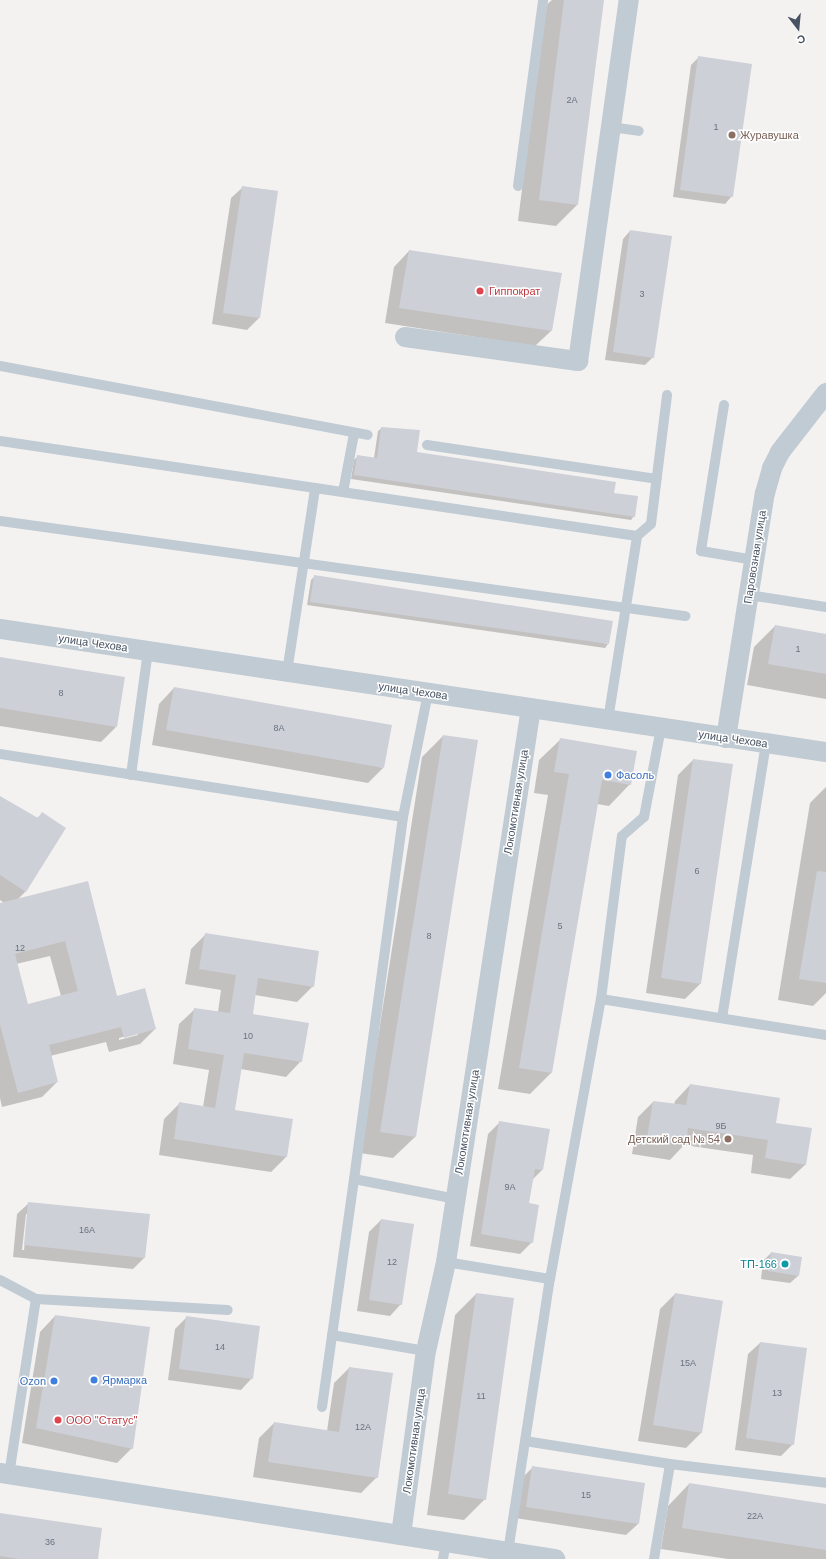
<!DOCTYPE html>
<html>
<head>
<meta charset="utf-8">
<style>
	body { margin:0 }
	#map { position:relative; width:826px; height:1559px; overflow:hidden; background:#f4f2f1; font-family:Arial,sans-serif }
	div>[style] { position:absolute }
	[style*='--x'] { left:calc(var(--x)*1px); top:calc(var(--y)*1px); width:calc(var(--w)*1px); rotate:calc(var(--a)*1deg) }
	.shadow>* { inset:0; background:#0003 }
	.building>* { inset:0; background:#cdd0d7 }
	.lane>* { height:10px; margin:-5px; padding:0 5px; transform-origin:5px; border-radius:5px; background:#c1cbd4 }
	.street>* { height:20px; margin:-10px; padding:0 10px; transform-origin:10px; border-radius:10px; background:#c1cbd4 }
	.dots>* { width:11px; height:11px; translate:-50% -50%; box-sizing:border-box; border:2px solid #fff; border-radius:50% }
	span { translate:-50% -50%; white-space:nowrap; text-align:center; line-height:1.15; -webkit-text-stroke:3px #fff; paint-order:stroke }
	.number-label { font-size:9px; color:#68727f }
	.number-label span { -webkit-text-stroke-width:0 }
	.education-label { font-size:11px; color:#785e54 }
	.left { translate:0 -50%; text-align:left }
	.right { translate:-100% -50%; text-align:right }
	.health-label { font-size:11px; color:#be3a42 }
	.street-label { font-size:11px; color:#475362 }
	.shop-label { font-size:11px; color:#366cbe }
	.culture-label { font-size:11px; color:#0d838f }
	.north { position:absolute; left:778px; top:8px; width:40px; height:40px; -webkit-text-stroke:3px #fff; paint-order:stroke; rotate:164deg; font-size:11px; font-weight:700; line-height:16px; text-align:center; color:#475362 }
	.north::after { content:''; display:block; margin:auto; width:14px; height:18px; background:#475362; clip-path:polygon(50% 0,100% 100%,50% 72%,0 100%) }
</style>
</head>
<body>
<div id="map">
	<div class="shadow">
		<i style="clip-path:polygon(552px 0,603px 0,577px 205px,556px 226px,518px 221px,545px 6px)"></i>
		<i style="clip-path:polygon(699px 57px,732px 196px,725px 204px,673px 197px,691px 65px)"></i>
		<i style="clip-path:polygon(243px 187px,277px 191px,259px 318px,247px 330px,212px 324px,231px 198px)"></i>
		<i style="clip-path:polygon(630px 231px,653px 357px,645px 365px,605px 360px,623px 239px)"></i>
		<i style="clip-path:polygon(409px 251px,561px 274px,551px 331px,535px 346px,385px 323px,394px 267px)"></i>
		<i style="clip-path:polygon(382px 428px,416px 453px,613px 494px,634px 516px,631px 520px,351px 479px,354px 460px,358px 456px,374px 458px,378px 431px)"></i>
		<i style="clip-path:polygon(315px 576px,608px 644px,605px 648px,307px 605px,311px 580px)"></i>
		<i style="clip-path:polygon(775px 626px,826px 635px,826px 699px,747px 685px,754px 647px)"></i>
		<i style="clip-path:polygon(0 658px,116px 727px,101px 742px,0 726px)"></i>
		<i style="clip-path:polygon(174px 688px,383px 768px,368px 783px,152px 745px,159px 704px)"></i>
		<i style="clip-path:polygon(443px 736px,477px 741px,415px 1137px,393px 1158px,360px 1153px,422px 757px)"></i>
		<i style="clip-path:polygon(561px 739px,630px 784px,609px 806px,597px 804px,551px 1073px,530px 1094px,498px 1089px,548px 795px,534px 793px,539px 760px)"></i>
		<i style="clip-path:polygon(693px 760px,700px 984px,685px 999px,646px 993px,678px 775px)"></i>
		<i style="clip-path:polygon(826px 787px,826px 993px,813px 1006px,778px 1000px,810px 803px)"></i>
		<i style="clip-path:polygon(evenodd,0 806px,37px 818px,42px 814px,26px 891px,16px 901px,87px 883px,117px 997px,155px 1029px,140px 1044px,109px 1052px,106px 1042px,50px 1056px,57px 1082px,42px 1097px,2px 1107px,0 1098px,0 905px,6px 904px,0 900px,0 806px,50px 956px,61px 996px,27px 1005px,16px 964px,50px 956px,0 806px,138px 1033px,138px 1035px,119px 1040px,119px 1038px,138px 1033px)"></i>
		<i style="clip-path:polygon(206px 934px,313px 986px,297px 1002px,255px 995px,251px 1014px,301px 1061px,286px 1077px,241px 1069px,234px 1111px,292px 1120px,286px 1157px,271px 1172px,159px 1155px,164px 1119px,180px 1103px,203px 1107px,209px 1070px,173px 1064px,179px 1024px,195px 1009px,218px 1012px,221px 990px,185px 984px,191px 949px)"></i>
		<i style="clip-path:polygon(690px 1085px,775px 1124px,806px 1164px,790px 1179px,751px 1173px,753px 1155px,684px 1145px,670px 1160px,632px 1154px,638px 1117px,653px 1102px,674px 1105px,675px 1101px)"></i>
		<i style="clip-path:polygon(500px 1122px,542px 1170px,532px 1180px,528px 1204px,532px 1242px,520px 1254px,470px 1246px,488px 1134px)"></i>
		<i style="clip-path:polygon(evenodd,29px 1203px,145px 1257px,133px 1269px,13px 1257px,17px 1214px,29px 1203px,26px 1214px,28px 1214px,24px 1250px,22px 1250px,26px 1214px)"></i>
		<i style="clip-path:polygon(381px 1220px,401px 1304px,390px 1316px,357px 1311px,369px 1232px)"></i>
		<i style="clip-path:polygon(771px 1253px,798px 1276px,790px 1283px,761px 1279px,763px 1261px)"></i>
		<i style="clip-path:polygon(476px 1294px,485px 1499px,464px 1520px,427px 1515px,455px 1315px)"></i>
		<i style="clip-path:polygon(675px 1294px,722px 1301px,701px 1433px,686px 1448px,638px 1441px,660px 1309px)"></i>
		<i style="clip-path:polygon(55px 1316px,132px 1448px,117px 1463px,22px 1443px,40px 1332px)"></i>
		<i style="clip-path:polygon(187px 1317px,252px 1378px,241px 1390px,168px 1380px,175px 1329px)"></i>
		<i style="clip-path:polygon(760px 1343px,806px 1349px,793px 1444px,781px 1456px,735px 1450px,748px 1354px)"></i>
		<i style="clip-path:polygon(349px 1368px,377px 1477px,361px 1493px,253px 1477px,259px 1438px,274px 1423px,327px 1431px,334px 1383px)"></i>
		<i style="clip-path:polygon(533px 1467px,638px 1524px,626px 1535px,515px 1518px,521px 1479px)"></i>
		<i style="clip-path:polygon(689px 1484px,826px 1505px,826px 1559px,728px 1559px,661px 1549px,668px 1506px)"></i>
		<i style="clip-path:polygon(0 1514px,97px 1559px,0 1559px)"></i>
	</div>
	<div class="building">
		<i style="clip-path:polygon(564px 0,604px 0,578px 205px,539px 200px)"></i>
		<i style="clip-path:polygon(698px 56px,752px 64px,733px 197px,680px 190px)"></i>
		<i style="clip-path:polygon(242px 186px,278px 191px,260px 318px,223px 313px)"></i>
		<i style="clip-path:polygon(630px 230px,672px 236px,654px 358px,613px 352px)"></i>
		<i style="clip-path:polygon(409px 250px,562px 273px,552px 331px,399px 308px)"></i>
		<i style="clip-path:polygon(381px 427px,420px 430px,417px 452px,616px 482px,614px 493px,638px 496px,635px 517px,354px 475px,357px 455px,377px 458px)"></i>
		<i style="clip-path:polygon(314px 575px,613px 621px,609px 644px,310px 602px)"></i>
		<i style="clip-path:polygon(775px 625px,826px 634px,826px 674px,768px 664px)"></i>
		<i style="clip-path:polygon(0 657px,125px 677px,117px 727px,0 708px)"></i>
		<i style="clip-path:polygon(174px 687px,392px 725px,384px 768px,166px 730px)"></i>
		<i style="clip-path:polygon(443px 735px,478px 740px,416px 1137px,380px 1132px)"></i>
		<i style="clip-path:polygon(560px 738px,637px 751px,631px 785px,602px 780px,552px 1073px,519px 1068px,569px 774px,554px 772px)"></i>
		<i style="clip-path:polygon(693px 759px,733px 764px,701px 984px,661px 978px)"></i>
		<i style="clip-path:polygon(0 796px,38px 818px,42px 812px,66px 828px,26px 892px,0 875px)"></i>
		<i style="clip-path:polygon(817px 871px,826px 872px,826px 983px,799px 979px)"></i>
		<i style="clip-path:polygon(evenodd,88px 881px,117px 996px,145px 988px,156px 1029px,124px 1038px,121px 1027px,49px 1045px,58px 1082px,18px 1093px,0 1024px,0 903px,88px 881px,65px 941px,78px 991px,28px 1004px,15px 954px,65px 941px)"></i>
		<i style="clip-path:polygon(205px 933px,319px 951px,314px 987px,258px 978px,253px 1014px,309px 1023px,302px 1062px,244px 1053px,235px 1110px,293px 1119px,287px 1157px,174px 1139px,179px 1102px,215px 1108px,224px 1055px,188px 1049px,194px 1008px,230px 1013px,236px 975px,199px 969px)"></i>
		<i style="clip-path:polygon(690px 1084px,780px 1098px,776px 1123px,812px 1128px,806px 1165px,765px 1158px,768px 1140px,688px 1128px,686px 1145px,647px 1139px,653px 1101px,686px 1105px)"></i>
		<i style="clip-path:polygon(499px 1121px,550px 1129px,543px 1170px,535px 1169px,529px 1203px,539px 1205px,533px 1243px,481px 1234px)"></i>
		<i style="clip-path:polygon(28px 1202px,150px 1214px,145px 1258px,24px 1245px)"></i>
		<i style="clip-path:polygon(381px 1219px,414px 1224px,402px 1305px,369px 1300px)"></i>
		<i style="clip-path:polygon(771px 1252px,802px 1257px,799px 1276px,768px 1271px)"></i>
		<i style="clip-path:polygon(476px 1293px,514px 1298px,486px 1500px,448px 1494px)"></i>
		<i style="clip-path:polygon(675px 1293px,723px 1301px,702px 1433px,653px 1425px)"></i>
		<i style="clip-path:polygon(55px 1315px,150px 1327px,133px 1449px,36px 1428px)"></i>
		<i style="clip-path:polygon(186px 1316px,260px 1326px,253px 1379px,179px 1369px)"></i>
		<i style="clip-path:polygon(760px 1342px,807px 1348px,794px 1445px,746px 1438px)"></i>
		<i style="clip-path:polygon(349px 1367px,393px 1373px,378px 1478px,268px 1462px,274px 1422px,339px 1432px)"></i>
		<i style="clip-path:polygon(532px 1466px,645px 1483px,639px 1524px,526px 1507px)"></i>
		<i style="clip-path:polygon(689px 1483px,826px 1504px,826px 1550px,682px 1528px)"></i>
		<i style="clip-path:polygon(0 1513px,102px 1528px,98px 1559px,19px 1559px,0 1556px)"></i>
	</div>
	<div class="lane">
		<i style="--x:611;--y:127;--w:28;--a:8"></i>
		<i style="--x:518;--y:186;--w:188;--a:-82.3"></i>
		<i style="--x:0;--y:366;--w:374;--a:10.6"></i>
		<i style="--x:724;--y:405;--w:148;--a:99"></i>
		<i style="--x:701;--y:551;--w:54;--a:9.6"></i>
		<i style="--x:0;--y:441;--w:644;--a:8.48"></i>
		<i style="--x:427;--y:445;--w:232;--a:8.4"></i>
		<i style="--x:343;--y:492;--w:59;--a:-79.3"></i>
		<i style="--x:0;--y:521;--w:692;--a:7.9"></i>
		<i style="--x:749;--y:595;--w:78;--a:8.9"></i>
		<i style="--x:287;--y:672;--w:186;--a:-81.3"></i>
		<i style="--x:608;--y:720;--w:186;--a:-81"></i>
		<i style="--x:637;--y:536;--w:18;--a:-41"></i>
		<i style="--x:651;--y:524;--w:130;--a:-82.9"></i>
		<i style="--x:0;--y:754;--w:408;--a:8.9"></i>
		<i style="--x:403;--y:817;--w:126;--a:-78.6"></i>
		<i style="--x:131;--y:775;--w:125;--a:-82.2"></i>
		<i style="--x:403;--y:817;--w:365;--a:97.7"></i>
		<i style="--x:354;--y:1179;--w:104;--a:11.1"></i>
		<i style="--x:601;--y:999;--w:228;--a:9.1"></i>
		<i style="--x:722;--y:1018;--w:278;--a:-80.9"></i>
		<i style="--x:446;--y:1262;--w:105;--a:9.3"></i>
		<i style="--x:0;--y:1280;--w:41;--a:27.8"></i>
		<i style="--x:332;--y:1335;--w:95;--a:9.7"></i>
		<i style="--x:322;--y:1407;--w:230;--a:-82"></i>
		<i style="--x:525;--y:1441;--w:147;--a:9"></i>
		<i style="--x:670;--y:1464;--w:157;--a:6.9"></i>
		<i style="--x:9;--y:1475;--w:178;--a:-81.3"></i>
		<i style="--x:36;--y:1299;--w:192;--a:3.3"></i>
		<i style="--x:508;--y:1552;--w:276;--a:-81.3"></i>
		<i style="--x:550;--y:1279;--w:285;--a:-79.7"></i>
		<i style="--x:601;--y:999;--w:164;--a:-82.7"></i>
		<i style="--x:622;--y:836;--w:29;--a:-41"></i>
		<i style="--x:644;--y:817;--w:91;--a:-79.2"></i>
		<i style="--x:443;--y:1559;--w:17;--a:-80"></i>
		<i style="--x:654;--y:1559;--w:96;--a:-80.4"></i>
	</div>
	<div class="street">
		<i style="--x:405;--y:337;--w:175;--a:7.9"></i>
		<i style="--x:578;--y:361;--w:365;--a:-82"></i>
		<i style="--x:0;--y:629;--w:835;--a:8.47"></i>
		<i style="--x:726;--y:738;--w:248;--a:-81"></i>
		<i style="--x:765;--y:493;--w:26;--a:-74"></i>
		<i style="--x:772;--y:468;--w:18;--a:-63"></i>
		<i style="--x:780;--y:452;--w:75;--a:-52.1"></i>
		<i style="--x:0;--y:1473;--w:562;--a:8.81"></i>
		<i style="--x:401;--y:1535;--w:186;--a:-82.3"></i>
		<i style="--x:426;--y:1351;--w:91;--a:-77.3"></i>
		<i style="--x:446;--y:1262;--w:560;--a:-81.28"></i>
	</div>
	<div class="dots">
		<i style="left:732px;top:135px;background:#8d6e63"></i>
		<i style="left:480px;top:291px;background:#e0444e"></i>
		<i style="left:608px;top:775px;background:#3f7fe0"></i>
		<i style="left:728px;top:1139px;background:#8d6e63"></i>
		<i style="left:785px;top:1264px;background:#0f9aa8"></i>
		<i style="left:94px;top:1380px;background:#3f7fe0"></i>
		<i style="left:54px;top:1381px;background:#3f7fe0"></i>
		<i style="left:58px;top:1420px;background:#e0444e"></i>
	</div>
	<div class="number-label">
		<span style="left:572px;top:100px">2А</span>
		<span style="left:716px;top:127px">1</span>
		<span style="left:642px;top:294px">3</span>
		<span style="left:798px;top:649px">1</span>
		<span style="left:61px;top:693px">8</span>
		<span style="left:279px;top:728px">8А</span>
		<span style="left:697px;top:871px">6</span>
		<span style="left:560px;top:926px">5</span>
		<span style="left:429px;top:936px">8</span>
		<span style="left:20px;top:948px">12</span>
		<span style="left:248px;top:1036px">10</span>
		<span style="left:721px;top:1126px">9Б</span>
		<span style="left:510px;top:1187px">9А</span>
		<span style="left:87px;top:1230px">16А</span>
		<span style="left:392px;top:1262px">12</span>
		<span style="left:220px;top:1347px">14</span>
		<span style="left:688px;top:1363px">15А</span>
		<span style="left:777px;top:1393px">13</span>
		<span style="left:481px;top:1396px">11</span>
		<span style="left:363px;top:1427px">12А</span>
		<span style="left:586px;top:1495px">15</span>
		<span style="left:755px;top:1516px">22А</span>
		<span style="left:50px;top:1542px">36</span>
	</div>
	<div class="education-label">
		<span class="left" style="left:740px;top:135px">Журавушка</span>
		<span class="right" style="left:720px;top:1139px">Детский сад № 54</span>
	</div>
	<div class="health-label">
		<span class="left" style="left:489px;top:291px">Гиппократ</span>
		<span class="left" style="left:66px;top:1420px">ООО "Статус"</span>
	</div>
	<div class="street-label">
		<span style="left:755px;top:557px;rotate:-81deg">Паровозная улица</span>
		<span style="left:93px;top:643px;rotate:8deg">улица Чехова</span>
		<span style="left:413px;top:691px;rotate:8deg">улица Чехова</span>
		<span style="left:733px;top:739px;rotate:8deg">улица Чехова</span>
		<span style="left:516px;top:802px;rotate:-81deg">Локомотивная улица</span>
		<span style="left:467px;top:1122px;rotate:-81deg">Локомотивная улица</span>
		<span style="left:414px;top:1441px;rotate:-82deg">Локомотивная улица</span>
	</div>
	<div class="shop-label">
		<span class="left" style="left:616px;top:775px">Фасоль</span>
		<span class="left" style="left:102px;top:1380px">Ярмарка</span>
		<span class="right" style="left:46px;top:1381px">Ozon</span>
	</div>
	<div class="culture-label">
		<span class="right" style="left:777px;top:1264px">ТП-166</span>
	</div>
	<div class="north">С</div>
</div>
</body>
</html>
